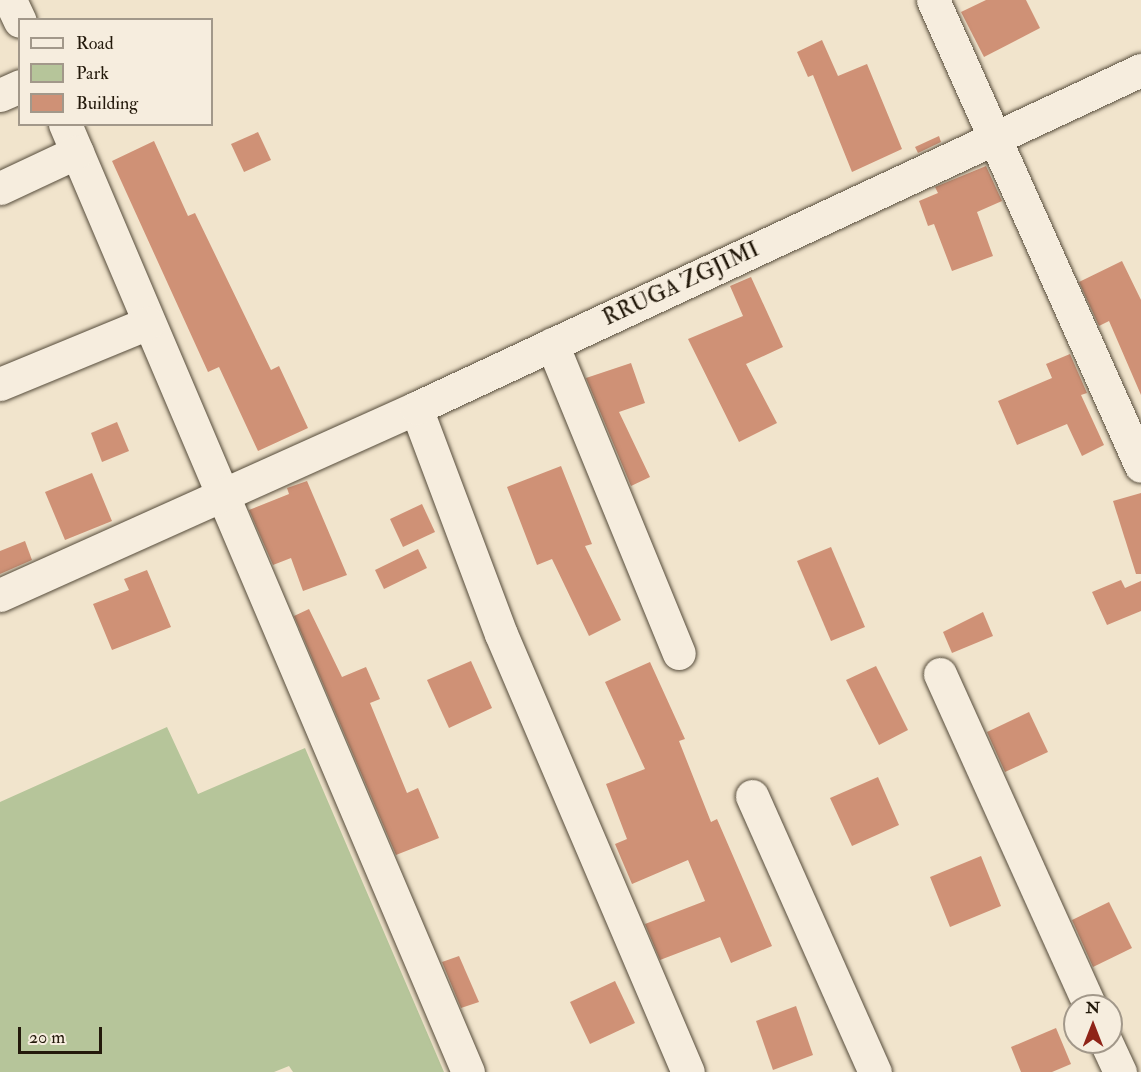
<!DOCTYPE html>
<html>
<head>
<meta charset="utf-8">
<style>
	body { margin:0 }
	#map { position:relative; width:1141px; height:1072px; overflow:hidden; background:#f1e4cc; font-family:"IM FELL Double Pica",serif }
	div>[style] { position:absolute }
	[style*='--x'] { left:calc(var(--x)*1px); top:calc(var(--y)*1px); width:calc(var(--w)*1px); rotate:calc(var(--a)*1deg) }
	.green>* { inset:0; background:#b6c59a }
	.building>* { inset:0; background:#cf9176 }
	.roads { filter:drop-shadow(0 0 2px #564c3b) drop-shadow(0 0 2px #564c3b) }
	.minor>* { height:33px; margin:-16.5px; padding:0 16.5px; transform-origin:16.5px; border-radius:16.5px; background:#f6edde }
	span { translate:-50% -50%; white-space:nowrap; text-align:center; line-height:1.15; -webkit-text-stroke:4.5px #f6edde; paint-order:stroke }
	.street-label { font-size:22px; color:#23190b }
	.legend { position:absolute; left:18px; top:18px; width:195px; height:108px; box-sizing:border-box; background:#f6edde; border:2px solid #a2988a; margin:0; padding:8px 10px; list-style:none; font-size:18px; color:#23190b }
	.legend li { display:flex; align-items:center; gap:12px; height:30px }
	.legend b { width:30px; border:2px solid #a2988a }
	.north { position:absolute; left:1063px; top:994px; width:60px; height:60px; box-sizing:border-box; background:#f6edde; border:2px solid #a2988a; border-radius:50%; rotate:0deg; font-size:16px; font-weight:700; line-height:24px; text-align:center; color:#23190b }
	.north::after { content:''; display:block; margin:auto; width:21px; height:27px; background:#8f2418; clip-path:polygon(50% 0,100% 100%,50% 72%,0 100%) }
	.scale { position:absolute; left:18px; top:1027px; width:84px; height:27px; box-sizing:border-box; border:3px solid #23190b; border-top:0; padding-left:8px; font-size:18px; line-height:21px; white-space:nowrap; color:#23190b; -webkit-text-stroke:4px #f6edde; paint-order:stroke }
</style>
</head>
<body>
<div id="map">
	<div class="green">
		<i style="clip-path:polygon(167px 727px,198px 794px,305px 748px,444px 1072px,293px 1072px,289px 1066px,274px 1072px,0 1072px,0 802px)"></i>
	</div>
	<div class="building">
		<i style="clip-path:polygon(986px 0,1026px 0,1040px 28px,984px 57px,961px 12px)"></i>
		<i style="clip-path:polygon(822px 40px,838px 76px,867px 64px,902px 149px,852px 172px,813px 75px,808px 77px,797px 52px)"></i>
		<i style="clip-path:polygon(258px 132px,271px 160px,244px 172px,231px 144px)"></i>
		<i style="clip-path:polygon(939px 136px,941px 142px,918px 153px,915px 147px)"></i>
		<i style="clip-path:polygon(154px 141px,188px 216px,195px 213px,271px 370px,279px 366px,308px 428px,258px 451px,219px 367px,208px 372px,112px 161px)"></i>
		<i style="clip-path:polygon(986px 166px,1002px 201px,977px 212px,993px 256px,952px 271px,934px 224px,928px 226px,919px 201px,938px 193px,935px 187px)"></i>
		<i style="clip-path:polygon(1122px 261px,1141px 300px,1141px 395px,1109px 321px,1099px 326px,1079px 282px)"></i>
		<i style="clip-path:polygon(751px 277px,783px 347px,746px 364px,777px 423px,739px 442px,688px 339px,743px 316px,730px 286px)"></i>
		<i style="clip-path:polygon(1070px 354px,1087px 393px,1081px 395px,1104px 445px,1082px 456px,1067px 424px,1017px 445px,998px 401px,1052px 378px,1046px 364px)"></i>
		<i style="clip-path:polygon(631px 363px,645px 403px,619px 412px,650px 477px,631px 486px,586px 378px)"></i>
		<i style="clip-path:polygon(117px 422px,129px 451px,102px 462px,91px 433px)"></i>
		<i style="clip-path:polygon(561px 466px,592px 544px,585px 546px,621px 620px,589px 636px,552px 559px,537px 565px,507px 487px)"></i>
		<i style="clip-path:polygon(92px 473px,112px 521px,65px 540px,45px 492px)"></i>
		<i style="clip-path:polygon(307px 481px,347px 575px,303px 591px,291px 558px,273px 565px,249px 510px,289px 494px,287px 488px)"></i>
		<i style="clip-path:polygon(1141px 493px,1141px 574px,1136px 574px,1113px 501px)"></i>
		<i style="clip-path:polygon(422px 504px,435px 532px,403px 547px,390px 519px)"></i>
		<i style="clip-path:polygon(25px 541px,32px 560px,0 574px,0 551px)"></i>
		<i style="clip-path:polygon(831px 547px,865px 627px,831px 641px,797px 561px)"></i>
		<i style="clip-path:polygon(418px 549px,427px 568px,384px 589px,375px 570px)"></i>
		<i style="clip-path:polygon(147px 570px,171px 627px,112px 650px,93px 604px,129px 590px,124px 579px)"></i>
		<i style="clip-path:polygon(1121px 580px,1125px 588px,1141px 581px,1141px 611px,1107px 625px,1092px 592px)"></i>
		<i style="clip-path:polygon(309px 609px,342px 677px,366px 667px,380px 699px,370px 703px,407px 793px,418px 788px,439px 838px,396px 855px,294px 616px)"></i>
		<i style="clip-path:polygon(983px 612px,993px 636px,952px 653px,943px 632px)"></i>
		<i style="clip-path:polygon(471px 661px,492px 708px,449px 728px,427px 680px)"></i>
		<i style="clip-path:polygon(650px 662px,685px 739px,679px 741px,711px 822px,717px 819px,772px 946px,731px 963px,720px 937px,660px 960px,645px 924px,705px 901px,688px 860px,632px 884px,615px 844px,627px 839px,606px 784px,645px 769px,605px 682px)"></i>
		<i style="clip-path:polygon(876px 666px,908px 730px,879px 745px,846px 680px)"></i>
		<i style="clip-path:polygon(1029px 712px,1048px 752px,1005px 772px,987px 732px)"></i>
		<i style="clip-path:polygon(878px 777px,899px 825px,852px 846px,830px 798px)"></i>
		<i style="clip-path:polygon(981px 856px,1001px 906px,950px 927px,930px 877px)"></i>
		<i style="clip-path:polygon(1109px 902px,1132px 948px,1093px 967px,1072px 920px)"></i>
		<i style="clip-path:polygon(459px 956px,479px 1002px,461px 1008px,442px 962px)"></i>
		<i style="clip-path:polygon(615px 981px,635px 1023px,590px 1044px,570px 1002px)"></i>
		<i style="clip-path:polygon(796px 1006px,813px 1055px,773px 1070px,756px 1021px)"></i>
		<i style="clip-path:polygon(1056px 1028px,1071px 1064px,1052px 1072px,1021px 1072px,1011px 1047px)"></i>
	</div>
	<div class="roads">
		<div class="minor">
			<i style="--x:10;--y:0;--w:23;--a:65"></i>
			<i style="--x:933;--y:0;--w:510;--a:65.95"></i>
			<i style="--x:0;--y:95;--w:22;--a:-24"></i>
			<i style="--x:65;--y:124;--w:1030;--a:66.97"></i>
			<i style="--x:0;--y:188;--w:85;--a:-25.1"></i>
			<i style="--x:552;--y:344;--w:334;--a:67.7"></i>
			<i style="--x:0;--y:384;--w:160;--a:-22.4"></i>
			<i style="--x:416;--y:408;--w:241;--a:69.4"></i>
			<i style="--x:501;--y:634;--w:476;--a:66.9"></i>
			<i style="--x:0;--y:595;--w:456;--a:-24.2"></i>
			<i style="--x:416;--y:408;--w:800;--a:-25"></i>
			<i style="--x:940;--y:674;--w:364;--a:65.7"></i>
			<i style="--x:752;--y:796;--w:302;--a:66"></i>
			<i style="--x:1106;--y:1042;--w:33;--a:65"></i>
		</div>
	</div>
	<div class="street-label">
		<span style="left:681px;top:284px;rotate:-25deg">RRUGA ZGJIMI</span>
	</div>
	<ul class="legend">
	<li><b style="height:8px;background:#f6edde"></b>Road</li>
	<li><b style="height:16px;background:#b6c59a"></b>Park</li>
	<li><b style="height:16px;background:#cf9176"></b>Building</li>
	</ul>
	<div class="north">N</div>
	<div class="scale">20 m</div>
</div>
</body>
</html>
